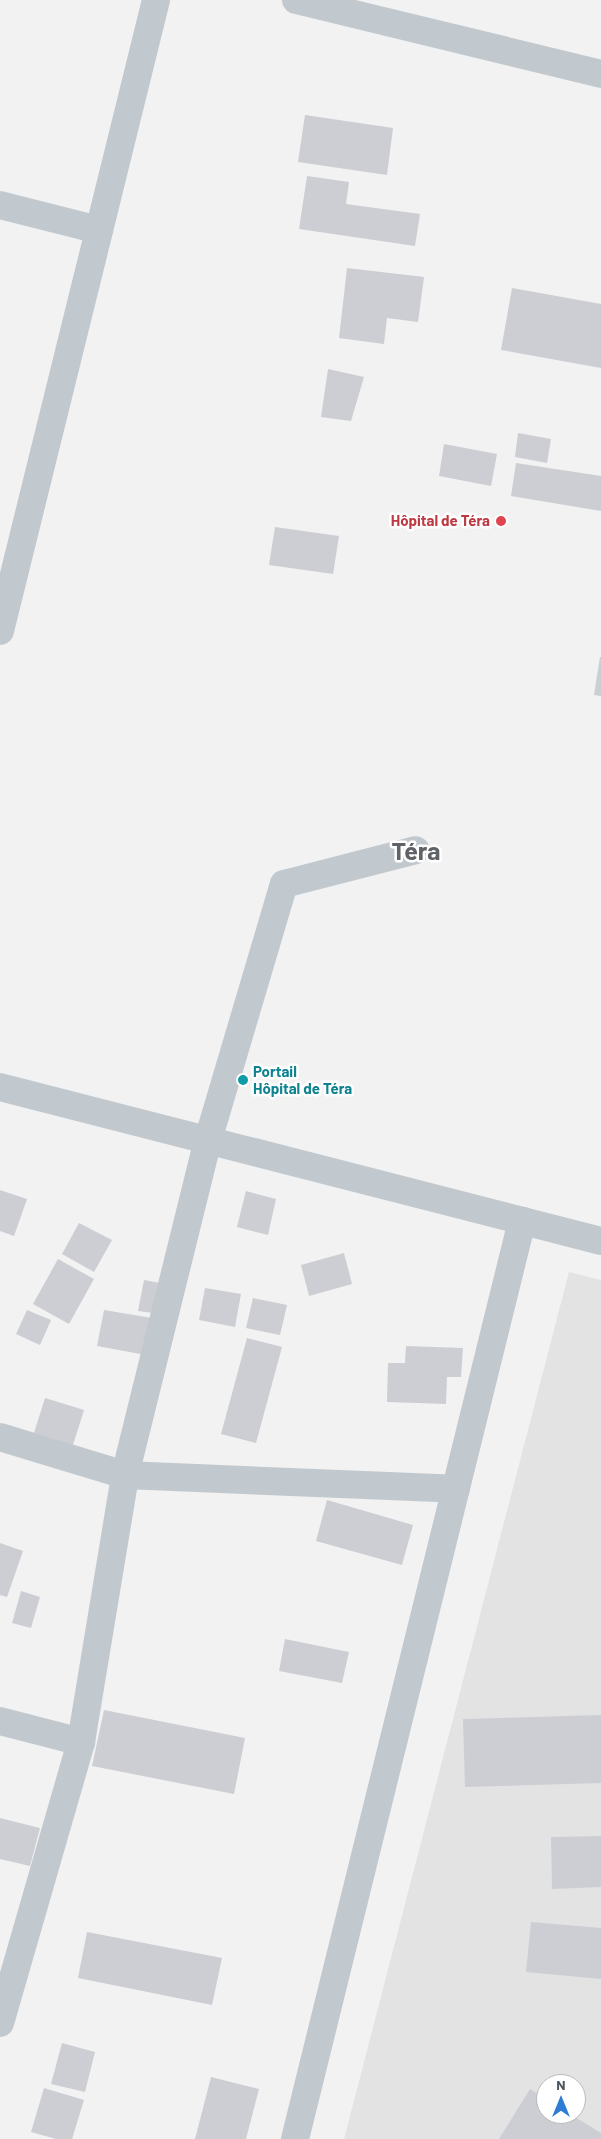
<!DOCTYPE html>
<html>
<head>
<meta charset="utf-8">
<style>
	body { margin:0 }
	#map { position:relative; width:601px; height:2139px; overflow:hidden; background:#f3f2f2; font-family:Barlow,sans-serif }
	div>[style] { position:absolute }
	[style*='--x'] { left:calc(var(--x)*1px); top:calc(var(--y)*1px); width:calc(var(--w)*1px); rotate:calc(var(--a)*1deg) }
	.education>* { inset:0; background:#e4e3e3 }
	.building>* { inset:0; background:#ccced3 }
	.minor>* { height:28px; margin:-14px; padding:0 14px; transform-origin:14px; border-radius:14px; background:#c1c9ce }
	.dots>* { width:14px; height:14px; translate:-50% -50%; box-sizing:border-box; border:2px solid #fff; border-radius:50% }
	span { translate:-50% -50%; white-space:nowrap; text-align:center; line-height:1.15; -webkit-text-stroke:5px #fff; paint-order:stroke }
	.health-label { font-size:15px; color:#be3a42; font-weight:700 }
	.right { translate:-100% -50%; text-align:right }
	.culture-label { font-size:15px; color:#0d838f; font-weight:700 }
	.left { translate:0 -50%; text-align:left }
	.town-label { font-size:25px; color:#5f6266; font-weight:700 }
	.north { position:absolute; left:536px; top:2074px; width:50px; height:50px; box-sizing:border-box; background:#fff; border:1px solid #b7bbbe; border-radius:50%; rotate:0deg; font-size:14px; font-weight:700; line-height:20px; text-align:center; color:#4b555d }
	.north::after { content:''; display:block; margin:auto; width:18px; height:22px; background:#2c7dd3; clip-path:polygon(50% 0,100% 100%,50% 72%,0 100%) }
</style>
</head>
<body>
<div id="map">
	<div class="education">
		<i style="clip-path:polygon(evenodd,569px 1272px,601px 1280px,601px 2139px,344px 2139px,569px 1272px,546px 2084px,576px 2084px,576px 2114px,546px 2114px,546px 2084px)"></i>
	</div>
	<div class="building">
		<i style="clip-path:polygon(305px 115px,393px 128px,387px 175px,298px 162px)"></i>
		<i style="clip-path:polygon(307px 176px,349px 182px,346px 204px,420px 214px,415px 246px,299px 229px)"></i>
		<i style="clip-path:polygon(347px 268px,424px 277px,418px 322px,387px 318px,384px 344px,339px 338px)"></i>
		<i style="clip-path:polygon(512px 288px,601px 304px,601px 368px,501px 350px)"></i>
		<i style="clip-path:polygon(328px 369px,364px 377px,351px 421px,321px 417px)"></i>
		<i style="clip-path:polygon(518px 433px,551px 439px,547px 463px,515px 457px)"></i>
		<i style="clip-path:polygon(444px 444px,497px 454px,491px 486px,439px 476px)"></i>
		<i style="clip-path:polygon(516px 463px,601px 476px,601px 511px,511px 496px)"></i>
		<i style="clip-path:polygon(275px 527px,339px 536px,333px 574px,269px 565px)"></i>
		<i style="clip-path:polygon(600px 657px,601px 657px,601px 696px,594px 695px)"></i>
		<i style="clip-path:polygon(0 1190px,27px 1199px,14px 1236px,0 1231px)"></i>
		<i style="clip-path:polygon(246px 1191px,276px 1199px,268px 1235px,237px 1227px)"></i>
		<i style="clip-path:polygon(79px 1223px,112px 1240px,94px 1272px,62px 1254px)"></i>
		<i style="clip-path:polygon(344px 1253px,352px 1284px,309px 1296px,301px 1265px)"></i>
		<i style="clip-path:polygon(58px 1259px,94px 1279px,69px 1324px,33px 1304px)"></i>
		<i style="clip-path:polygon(144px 1280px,166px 1284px,161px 1314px,138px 1311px)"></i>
		<i style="clip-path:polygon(205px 1288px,241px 1294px,235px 1327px,199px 1320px)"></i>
		<i style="clip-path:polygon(253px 1298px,287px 1305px,280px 1335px,246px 1328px)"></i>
		<i style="clip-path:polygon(27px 1310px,51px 1320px,40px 1345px,16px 1334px)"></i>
		<i style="clip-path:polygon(104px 1310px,158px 1319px,151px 1356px,97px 1346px)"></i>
		<i style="clip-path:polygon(247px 1338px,282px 1347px,256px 1443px,221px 1434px)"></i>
		<i style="clip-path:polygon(406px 1346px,463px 1348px,461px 1377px,447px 1377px,446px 1404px,387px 1402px,388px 1363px,405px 1363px)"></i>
		<i style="clip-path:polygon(45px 1398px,84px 1410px,73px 1445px,34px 1433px)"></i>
		<i style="clip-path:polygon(327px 1500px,413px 1525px,402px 1565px,316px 1541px)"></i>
		<i style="clip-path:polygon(0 1543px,23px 1551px,7px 1597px,0 1595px)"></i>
		<i style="clip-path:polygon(21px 1591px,40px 1597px,31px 1628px,12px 1623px)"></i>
		<i style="clip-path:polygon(285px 1639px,349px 1652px,342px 1683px,279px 1671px)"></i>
		<i style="clip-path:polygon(104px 1710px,245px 1738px,234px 1794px,92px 1766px)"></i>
		<i style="clip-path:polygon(601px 1715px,601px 1783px,465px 1787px,463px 1719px)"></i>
		<i style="clip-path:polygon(0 1818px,40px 1828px,30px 1866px,0 1859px)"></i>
		<i style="clip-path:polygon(601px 1836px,601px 1887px,552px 1889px,551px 1837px)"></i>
		<i style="clip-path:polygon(531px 1922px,601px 1928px,601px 1979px,526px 1972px)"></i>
		<i style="clip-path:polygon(87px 1932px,222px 1958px,212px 2005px,78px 1978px)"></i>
		<i style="clip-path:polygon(62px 2043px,95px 2052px,85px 2092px,51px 2084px)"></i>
		<i style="clip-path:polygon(211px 2077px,259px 2089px,246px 2139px,195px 2139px)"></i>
		<i style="clip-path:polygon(44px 2088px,84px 2100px,72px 2139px,56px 2139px,31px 2132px)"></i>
		<i style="clip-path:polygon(530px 2089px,546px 2099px,546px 2114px,570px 2114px,601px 2133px,601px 2139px,499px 2139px)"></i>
	</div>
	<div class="minor">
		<i style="--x:296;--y:0;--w:314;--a:13.6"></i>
		<i style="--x:0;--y:205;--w:102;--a:14.2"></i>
		<i style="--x:0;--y:631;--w:650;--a:-76.11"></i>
		<i style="--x:0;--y:1087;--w:620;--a:14.37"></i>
		<i style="--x:0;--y:1437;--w:131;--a:16.9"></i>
		<i style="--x:125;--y:1475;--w:331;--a:2.4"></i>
		<i style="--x:0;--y:1721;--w:84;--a:14.5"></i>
		<i style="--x:0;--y:2023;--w:292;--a:-73.9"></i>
		<i style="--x:81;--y:1742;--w:271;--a:-80.6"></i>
		<i style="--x:125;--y:1475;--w:345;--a:-76.1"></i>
		<i style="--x:208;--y:1140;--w:267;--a:-73.5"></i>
		<i style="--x:284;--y:884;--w:136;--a:-14.4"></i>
		<i style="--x:295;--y:2139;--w:946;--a:-76.11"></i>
	</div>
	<div class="dots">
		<i style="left:501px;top:521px;background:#e0444e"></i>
		<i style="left:243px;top:1080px;background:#0f9aa8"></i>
	</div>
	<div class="health-label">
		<span class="right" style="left:490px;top:521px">Hôpital de Téra</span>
	</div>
	<div class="culture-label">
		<span class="left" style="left:253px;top:1080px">Portail<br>Hôpital de Téra</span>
	</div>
	<div class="town-label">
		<span style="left:416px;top:850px">Téra</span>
	</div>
	<div class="north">N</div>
</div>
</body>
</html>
